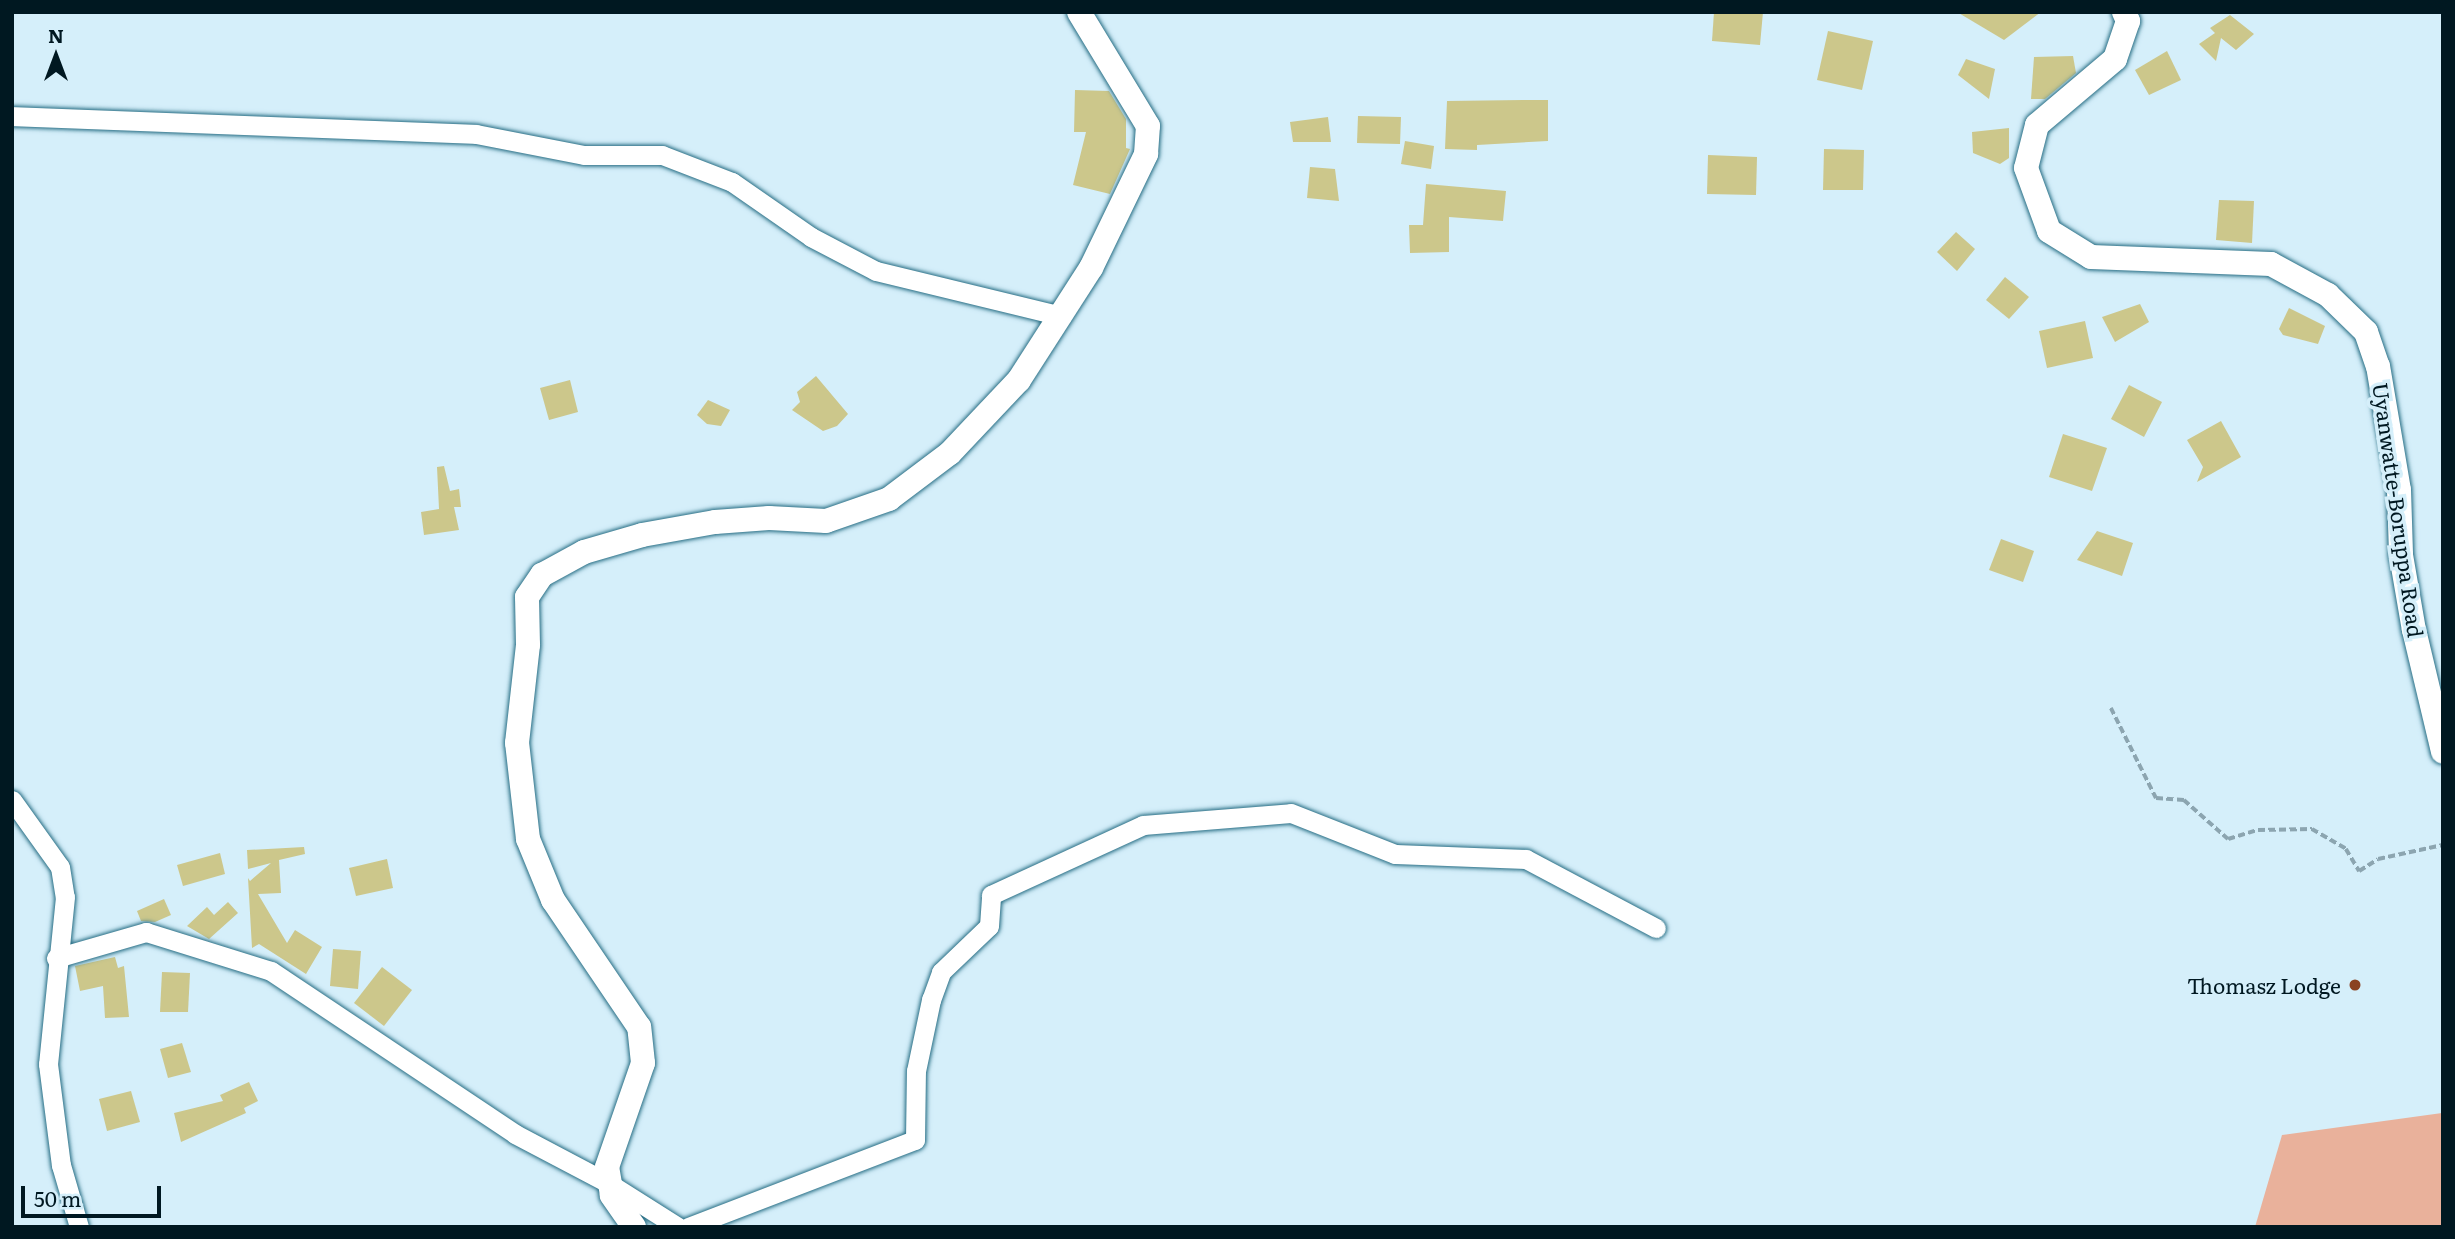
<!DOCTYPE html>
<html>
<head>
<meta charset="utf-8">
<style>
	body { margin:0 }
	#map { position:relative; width:2455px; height:1239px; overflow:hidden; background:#d5effa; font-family:Literata,serif }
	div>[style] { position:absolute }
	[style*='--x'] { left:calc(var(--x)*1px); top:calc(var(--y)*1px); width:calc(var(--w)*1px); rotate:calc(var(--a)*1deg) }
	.green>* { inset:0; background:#e9b19b }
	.building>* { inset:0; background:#ccc78b }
	.path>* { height:3.5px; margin-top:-1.75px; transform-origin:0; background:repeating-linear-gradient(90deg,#8ca5b0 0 7px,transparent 0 10.5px) }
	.roads { filter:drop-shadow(0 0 2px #266d84) drop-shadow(0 0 2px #266d84) }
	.minor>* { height:19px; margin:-9.5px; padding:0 9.5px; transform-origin:9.5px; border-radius:9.5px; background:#fff }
	.tertiary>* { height:24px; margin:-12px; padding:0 12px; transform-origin:12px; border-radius:12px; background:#fff }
	.dots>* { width:19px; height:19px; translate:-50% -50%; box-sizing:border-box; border:4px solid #d5effa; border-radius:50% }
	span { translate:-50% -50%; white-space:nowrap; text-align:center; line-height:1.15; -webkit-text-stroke:7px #d5effa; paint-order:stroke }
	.street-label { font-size:21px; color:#001821 }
	.poi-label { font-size:21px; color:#001821 }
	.right { translate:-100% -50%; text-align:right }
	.frame { position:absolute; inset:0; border:14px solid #001821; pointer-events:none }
	.north { position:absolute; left:21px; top:21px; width:70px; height:70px; -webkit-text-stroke:5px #d5effa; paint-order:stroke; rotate:0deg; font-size:19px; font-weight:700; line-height:28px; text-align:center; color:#001821 }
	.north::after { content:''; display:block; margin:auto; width:24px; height:32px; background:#001821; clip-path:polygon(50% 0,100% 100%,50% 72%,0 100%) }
	.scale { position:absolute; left:21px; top:1186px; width:140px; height:32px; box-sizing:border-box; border:4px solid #001821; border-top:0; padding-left:9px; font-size:21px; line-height:24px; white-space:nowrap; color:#001821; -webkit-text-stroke:5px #d5effa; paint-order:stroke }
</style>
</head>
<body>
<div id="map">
	<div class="green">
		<i style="clip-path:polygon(2442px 1113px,2443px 1227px,2255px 1227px,2282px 1135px)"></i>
	</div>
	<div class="building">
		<i style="clip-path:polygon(1714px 12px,1763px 12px,1760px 45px,1712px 41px)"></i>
		<i style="clip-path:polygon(1957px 12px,2041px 12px,2004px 40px)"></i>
		<i style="clip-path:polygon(2230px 15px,2254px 34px,2236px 50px,2221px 38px,2216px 61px,2199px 44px,2215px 33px,2210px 28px)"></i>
		<i style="clip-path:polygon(1828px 31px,1873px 41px,1862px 90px,1817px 80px)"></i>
		<i style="clip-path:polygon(2167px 51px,2181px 80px,2149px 95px,2135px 70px)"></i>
		<i style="clip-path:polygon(2073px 56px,2076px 73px,2045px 99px,2031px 99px,2034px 57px)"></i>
		<i style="clip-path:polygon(1966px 59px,1995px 69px,1989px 99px,1958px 75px)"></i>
		<i style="clip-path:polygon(1075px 90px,1109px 91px,1126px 119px,1126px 148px,1130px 149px,1110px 194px,1073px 185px,1086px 132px,1074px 132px)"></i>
		<i style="clip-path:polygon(1523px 100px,1548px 100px,1548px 141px,1477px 145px,1477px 150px,1445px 149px,1447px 101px)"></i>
		<i style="clip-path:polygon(1358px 116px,1401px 117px,1400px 144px,1357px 143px)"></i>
		<i style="clip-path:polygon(1328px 117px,1331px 142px,1293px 142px,1290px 122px)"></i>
		<i style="clip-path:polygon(2009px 128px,2009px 158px,2000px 164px,1973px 153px,1972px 132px)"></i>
		<i style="clip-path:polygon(1405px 141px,1434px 146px,1431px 169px,1401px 164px)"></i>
		<i style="clip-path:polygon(1824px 149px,1864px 150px,1863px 190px,1823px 190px)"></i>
		<i style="clip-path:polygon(1708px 155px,1757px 157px,1756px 195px,1707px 194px)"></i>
		<i style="clip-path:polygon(1310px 167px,1335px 169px,1339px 201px,1307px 198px)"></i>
		<i style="clip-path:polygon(1426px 184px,1506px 191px,1503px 221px,1449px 217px,1449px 252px,1410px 253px,1409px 225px,1423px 225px)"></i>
		<i style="clip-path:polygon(2219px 200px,2254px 201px,2252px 243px,2216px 240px)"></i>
		<i style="clip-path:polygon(1956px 232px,1975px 249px,1957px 271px,1937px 252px)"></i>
		<i style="clip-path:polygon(2005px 277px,2029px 297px,2009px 319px,1986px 300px)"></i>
		<i style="clip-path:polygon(2140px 304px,2149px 322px,2115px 342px,2102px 317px)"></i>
		<i style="clip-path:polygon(2289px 308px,2325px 326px,2318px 344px,2283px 335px,2279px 329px)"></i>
		<i style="clip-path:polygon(2085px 321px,2093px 358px,2047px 368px,2039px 331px)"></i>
		<i style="clip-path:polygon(816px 376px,848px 414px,837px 426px,823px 431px,792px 410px,800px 402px,797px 392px)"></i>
		<i style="clip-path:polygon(570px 380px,578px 412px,549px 420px,540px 388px)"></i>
		<i style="clip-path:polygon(2129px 385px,2162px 402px,2144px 437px,2111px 419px)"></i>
		<i style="clip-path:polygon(708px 400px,730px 410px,721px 426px,707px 424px,697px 415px)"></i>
		<i style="clip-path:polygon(2221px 421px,2241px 457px,2197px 482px,2203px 467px,2187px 440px)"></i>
		<i style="clip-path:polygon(2063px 434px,2107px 448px,2092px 491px,2049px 477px)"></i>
		<i style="clip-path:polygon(444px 466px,450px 491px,459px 489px,461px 507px,454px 507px,459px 530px,424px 535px,421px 512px,439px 509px,437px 467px)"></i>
		<i style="clip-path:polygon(2097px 531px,2133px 543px,2122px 576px,2077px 560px)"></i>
		<i style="clip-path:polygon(2001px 539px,2034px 551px,2023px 582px,1989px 570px)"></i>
		<i style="clip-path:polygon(304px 847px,305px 854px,279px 860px,281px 893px,258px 894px,287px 943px,295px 930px,322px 947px,306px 974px,259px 944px,252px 948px,248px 878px,250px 881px,271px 863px,248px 869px,247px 850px)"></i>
		<i style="clip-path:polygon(220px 853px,225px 874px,183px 886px,177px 865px)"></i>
		<i style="clip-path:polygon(387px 859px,393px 888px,356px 896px,349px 868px)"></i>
		<i style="clip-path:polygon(164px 899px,171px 915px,155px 922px,141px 921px,137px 911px)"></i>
		<i style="clip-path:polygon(228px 902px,238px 913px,209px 939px,187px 926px,207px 907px,214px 915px)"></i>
		<i style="clip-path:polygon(333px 949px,361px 951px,358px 989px,330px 986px)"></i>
		<i style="clip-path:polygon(115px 957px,118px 968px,124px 966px,129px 1017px,105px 1018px,103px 986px,80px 991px,75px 966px)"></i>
		<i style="clip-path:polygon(382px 967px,412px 990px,384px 1026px,354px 1003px)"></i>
		<i style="clip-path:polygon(162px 972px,190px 973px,188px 1012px,160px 1012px)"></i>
		<i style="clip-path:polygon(182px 1043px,191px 1072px,168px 1078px,160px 1049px)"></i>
		<i style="clip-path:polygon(249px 1082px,258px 1101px,244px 1108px,246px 1113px,181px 1142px,174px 1113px,223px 1101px,220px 1095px)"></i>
		<i style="clip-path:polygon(131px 1091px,140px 1122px,107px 1131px,99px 1099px)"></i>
	</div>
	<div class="path">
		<i style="--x:2111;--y:708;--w:101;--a:63.4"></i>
		<i style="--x:2156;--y:798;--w:28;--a:4"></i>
		<i style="--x:2184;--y:800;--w:59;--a:41.6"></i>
		<i style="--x:2228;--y:839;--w:31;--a:-17"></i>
		<i style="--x:2258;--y:830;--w:54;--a:-1.1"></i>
		<i style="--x:2312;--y:829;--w:39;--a:30"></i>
		<i style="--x:2346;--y:849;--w:26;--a:59"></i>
		<i style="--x:2359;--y:871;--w:22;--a:-32"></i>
		<i style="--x:2378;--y:859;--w:66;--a:-12.2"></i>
	</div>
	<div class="roads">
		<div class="minor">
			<i style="--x:12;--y:116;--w:464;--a:2.2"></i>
			<i style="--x:476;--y:134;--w:110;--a:11"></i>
			<i style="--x:584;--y:155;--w:78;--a:0"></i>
			<i style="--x:662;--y:155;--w:75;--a:21.1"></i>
			<i style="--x:732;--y:182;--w:96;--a:34.8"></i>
			<i style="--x:811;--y:237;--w:73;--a:27.6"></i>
			<i style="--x:876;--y:271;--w:191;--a:13.6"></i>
			<i style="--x:12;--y:800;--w:82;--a:54.4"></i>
			<i style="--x:60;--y:867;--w:30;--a:81"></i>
			<i style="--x:65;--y:897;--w:168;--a:95.8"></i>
			<i style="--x:48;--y:1064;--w:102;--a:82.7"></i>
			<i style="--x:61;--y:1165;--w:65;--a:73.8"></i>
			<i style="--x:56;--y:958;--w:94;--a:-16.1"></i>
			<i style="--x:146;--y:932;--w:131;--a:17.3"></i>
			<i style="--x:271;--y:971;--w:293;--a:33.7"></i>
			<i style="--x:515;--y:1134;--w:107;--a:27.8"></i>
			<i style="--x:610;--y:1184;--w:80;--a:32.3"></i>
			<i style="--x:688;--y:1227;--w:243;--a:-21"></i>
			<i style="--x:915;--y:1140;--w:69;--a:-89.2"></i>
			<i style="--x:916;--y:1071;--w:73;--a:-78.1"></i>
			<i style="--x:931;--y:1000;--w:30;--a:-70"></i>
			<i style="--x:941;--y:972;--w:66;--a:-43.8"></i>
			<i style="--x:989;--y:926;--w:31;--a:-86"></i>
			<i style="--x:991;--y:895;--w:167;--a:-24.7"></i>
			<i style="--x:1143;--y:825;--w:148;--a:-4.6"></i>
			<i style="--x:1291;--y:813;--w:112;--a:21.5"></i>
			<i style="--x:1395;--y:854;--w:131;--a:2.2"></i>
			<i style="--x:1526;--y:859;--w:147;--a:28"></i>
		</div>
		<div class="tertiary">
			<i style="--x:2124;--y:12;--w:10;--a:66"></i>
			<i style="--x:2128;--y:21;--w:40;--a:108.9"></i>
			<i style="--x:2115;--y:59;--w:102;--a:139.8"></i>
			<i style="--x:2037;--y:125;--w:44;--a:104.3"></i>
			<i style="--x:2026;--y:168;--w:67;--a:69.9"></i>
			<i style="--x:2049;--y:231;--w:49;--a:31.8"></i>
			<i style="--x:2091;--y:257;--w:180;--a:2.2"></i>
			<i style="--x:2271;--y:264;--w:65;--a:28.5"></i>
			<i style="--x:2328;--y:295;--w:53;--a:44.2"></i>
			<i style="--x:2366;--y:332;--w:36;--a:71"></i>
			<i style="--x:2378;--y:366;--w:126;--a:80.4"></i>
			<i style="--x:2399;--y:490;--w:65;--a:88.2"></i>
			<i style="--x:2401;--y:555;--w:76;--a:80.2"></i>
			<i style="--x:2414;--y:630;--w:125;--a:76.6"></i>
			<i style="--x:634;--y:1227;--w:39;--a:-125"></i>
			<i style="--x:612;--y:1195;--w:28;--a:-100"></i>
			<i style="--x:607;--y:1167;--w:110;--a:-70.9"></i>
			<i style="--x:643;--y:1063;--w:36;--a:-96"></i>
			<i style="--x:639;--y:1027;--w:153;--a:-124.1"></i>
			<i style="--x:553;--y:900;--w:66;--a:-112.3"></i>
			<i style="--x:528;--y:839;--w:97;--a:-96.5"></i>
			<i style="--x:517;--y:743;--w:99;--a:-83.6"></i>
			<i style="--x:528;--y:645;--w:48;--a:-91.2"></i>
			<i style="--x:527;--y:597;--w:27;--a:-56"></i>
			<i style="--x:542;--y:575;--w:48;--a:-28.7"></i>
			<i style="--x:584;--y:552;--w:60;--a:-16.3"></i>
			<i style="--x:642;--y:535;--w:74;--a:-10.1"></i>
			<i style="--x:715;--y:522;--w:54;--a:-4.2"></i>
			<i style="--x:769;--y:518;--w:57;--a:3"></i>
			<i style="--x:826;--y:521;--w:67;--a:-19.2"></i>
			<i style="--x:889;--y:499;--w:76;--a:-37"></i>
			<i style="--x:950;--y:453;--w:100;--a:-46.6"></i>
			<i style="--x:1019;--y:380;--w:133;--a:-57.3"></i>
			<i style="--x:1091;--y:268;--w:127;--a:-64.2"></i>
			<i style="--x:1146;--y:154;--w:28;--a:-86"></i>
			<i style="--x:1148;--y:126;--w:133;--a:-121.2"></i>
		</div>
	</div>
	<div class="dots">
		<i style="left:2355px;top:985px;background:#8a4222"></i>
	</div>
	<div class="street-label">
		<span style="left:2399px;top:510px;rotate:82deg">Uyanwatte-Boruppa Road</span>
	</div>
	<div class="poi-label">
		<span class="right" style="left:2341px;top:985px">Thomasz Lodge</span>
	</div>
	<div class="frame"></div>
	<div class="north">N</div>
	<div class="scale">50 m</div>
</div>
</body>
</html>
